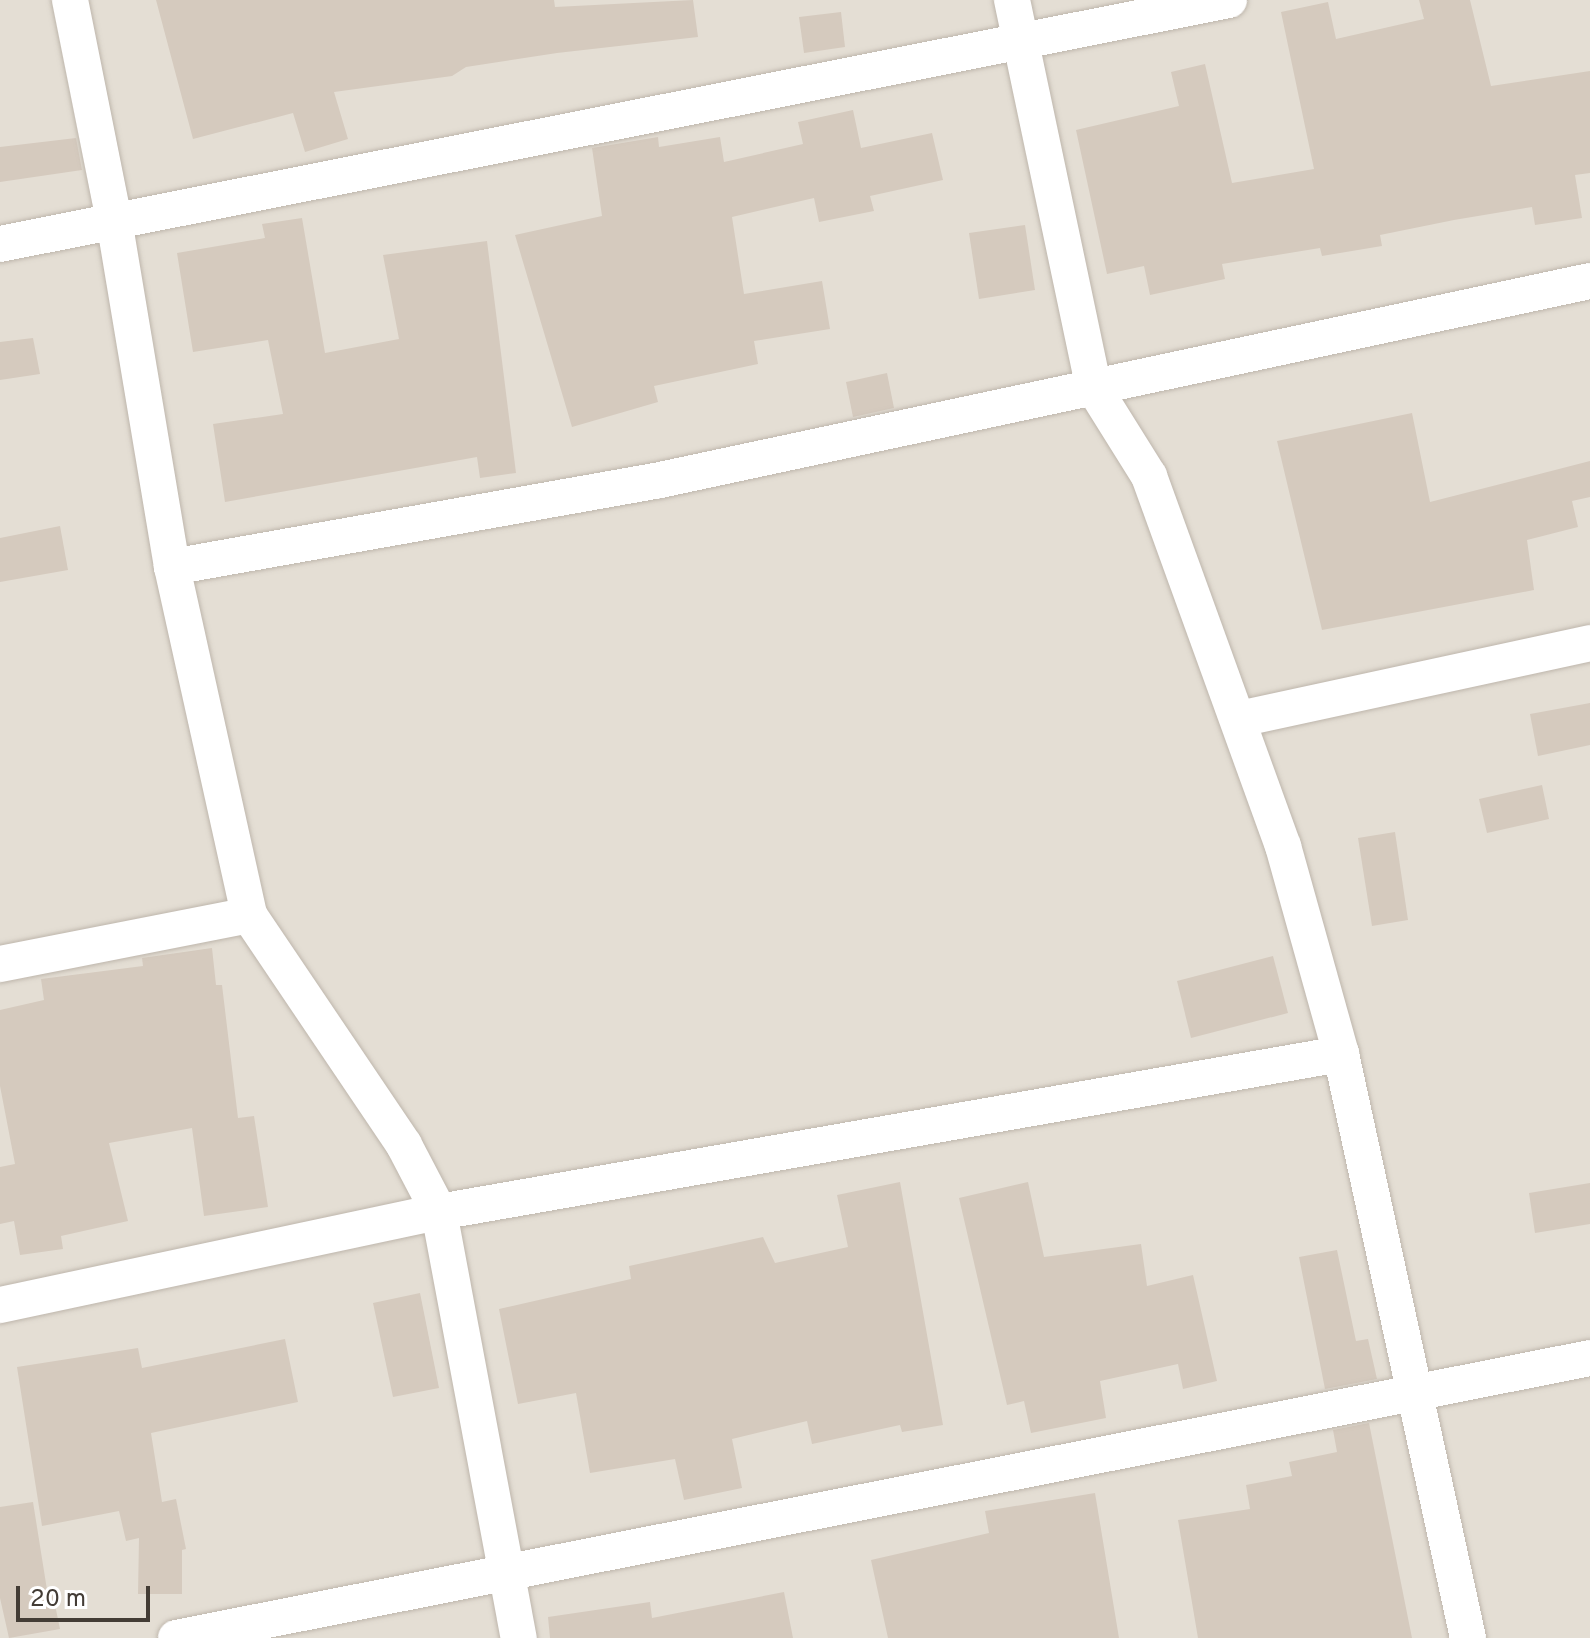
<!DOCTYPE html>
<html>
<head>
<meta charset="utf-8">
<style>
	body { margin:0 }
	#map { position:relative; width:1590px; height:1638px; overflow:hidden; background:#f1ece5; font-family:Overpass,sans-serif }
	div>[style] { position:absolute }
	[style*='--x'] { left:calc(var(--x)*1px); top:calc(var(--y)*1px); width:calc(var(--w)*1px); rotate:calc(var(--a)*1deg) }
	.residential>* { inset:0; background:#e4ded4 }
	.building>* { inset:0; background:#d5cabe }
	.roads { filter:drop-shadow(0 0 2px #beb6ac) drop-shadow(0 0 2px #beb6ac) }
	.street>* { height:36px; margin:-18px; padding:0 18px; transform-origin:18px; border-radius:18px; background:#fff }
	span { translate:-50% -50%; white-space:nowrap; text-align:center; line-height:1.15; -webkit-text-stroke:7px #fff; paint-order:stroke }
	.scale { position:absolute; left:16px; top:1586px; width:134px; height:36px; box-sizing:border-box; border:4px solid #433c35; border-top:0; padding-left:10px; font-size:24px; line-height:28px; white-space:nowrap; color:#433c35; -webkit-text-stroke:6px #fff; paint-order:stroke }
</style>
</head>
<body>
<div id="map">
	<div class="residential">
		<i style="clip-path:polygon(0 0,1590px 0,1590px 1638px,0 1638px)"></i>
	</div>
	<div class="building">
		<i style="clip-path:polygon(156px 0,554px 0,555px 7px,693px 0,698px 37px,557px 53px,466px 67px,452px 76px,334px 92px,348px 139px,305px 152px,293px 113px,193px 139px)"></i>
		<i style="clip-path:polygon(1419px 0,1470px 0,1491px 86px,1590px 71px,1590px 173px,1575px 175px,1582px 218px,1535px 225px,1532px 207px,1454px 220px,1380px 235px,1382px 246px,1322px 256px,1320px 248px,1222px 264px,1225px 279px,1150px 295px,1144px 266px,1107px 274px,1076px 130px,1179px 106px,1171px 72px,1205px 64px,1232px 183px,1314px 169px,1281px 12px,1328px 2px,1336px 39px,1424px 19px)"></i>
		<i style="clip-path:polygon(841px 12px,845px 47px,804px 53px,799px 17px)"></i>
		<i style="clip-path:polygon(853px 110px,861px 148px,932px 133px,943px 180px,870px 196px,874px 211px,819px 222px,814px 198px,732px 217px,744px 294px,822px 281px,830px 329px,754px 341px,758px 364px,654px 386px,658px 402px,572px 427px,515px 235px,602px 216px,592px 148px,658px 137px,659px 147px,720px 137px,724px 162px,803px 144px,798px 122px)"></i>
		<i style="clip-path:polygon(76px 138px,82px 170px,0 182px,0 147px)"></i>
		<i style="clip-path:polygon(302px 218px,325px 353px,399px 339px,383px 255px,487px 241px,516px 473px,480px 478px,477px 457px,225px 502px,213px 424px,283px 414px,268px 340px,193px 352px,177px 253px,265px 238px,262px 224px)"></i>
		<i style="clip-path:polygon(1025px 225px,1035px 290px,979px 299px,969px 233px)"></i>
		<i style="clip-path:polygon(33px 338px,40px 374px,0 380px,0 342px)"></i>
		<i style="clip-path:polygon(887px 373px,894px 408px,853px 417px,846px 382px)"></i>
		<i style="clip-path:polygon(1412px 413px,1430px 502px,1590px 461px,1590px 497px,1572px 501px,1578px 527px,1527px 540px,1534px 590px,1322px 630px,1277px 441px)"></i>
		<i style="clip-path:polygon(60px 526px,68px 570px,0 582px,0 538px)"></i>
		<i style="clip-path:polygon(1590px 703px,1590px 745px,1538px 756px,1530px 714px)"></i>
		<i style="clip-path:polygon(1542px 785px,1549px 819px,1487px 833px,1479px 799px)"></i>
		<i style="clip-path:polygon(1395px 832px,1408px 920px,1372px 926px,1358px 838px)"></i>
		<i style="clip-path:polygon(212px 948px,216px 985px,222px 985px,238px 1118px,254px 1116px,268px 1207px,204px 1216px,192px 1128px,109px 1143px,128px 1221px,61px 1236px,63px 1249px,20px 1255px,14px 1221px,0 1224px,0 1167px,15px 1164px,0 1086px,0 1010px,44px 1000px,41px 979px,143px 966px,142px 958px)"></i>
		<i style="clip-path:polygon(1273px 956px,1288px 1013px,1191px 1038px,1177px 981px)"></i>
		<i style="clip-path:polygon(900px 1182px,943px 1425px,902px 1432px,900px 1425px,812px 1444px,807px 1421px,732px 1439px,742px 1488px,684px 1500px,675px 1459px,590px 1473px,576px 1393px,518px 1404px,499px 1309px,631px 1279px,629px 1266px,763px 1237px,775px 1263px,848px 1247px,837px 1195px)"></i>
		<i style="clip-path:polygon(1028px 1182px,1044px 1257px,1141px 1244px,1147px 1286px,1193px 1275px,1217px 1381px,1183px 1389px,1178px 1364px,1100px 1381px,1106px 1418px,1031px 1433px,1024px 1401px,1007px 1405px,959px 1198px)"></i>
		<i style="clip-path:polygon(1590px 1183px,1590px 1224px,1535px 1233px,1529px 1193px)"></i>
		<i style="clip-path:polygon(1337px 1250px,1356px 1341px,1368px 1339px,1377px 1379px,1325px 1389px,1299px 1257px)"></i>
		<i style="clip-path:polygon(420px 1293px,439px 1388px,393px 1397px,373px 1303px)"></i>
		<i style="clip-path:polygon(285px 1339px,298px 1402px,151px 1433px,162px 1502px,176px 1499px,186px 1549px,182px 1550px,182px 1594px,138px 1594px,139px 1538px,126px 1541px,119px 1511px,42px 1526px,17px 1367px,138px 1348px,142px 1368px)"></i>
		<i style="clip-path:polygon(1369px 1423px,1412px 1638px,1198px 1638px,1178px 1520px,1250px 1509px,1246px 1485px,1292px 1476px,1289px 1462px,1337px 1452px,1333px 1430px)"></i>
		<i style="clip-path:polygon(1095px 1493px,1119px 1638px,888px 1638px,871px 1560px,989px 1533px,985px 1511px)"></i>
		<i style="clip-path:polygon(33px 1502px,48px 1596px,53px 1595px,60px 1629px,9px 1638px,0 1598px,0 1507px)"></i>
		<i style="clip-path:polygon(784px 1592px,793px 1638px,550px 1638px,548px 1617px,650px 1602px,652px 1618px)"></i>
	</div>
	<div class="roads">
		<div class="street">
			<i style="--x:70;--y:0;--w:224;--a:78.7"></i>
			<i style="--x:114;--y:220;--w:352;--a:80.5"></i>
			<i style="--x:172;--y:567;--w:356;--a:77.5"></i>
			<i style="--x:249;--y:915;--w:277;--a:56"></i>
			<i style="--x:404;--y:1145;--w:76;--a:62.4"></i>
			<i style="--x:439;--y:1212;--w:433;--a:79.4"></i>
			<i style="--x:1012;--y:0;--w:397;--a:78.1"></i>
			<i style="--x:1094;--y:388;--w:104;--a:58"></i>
			<i style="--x:1149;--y:476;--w:394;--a:70.1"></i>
			<i style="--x:1283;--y:846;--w:216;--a:74.4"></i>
			<i style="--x:1341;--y:1054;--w:598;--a:77.73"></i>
			<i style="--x:0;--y:244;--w:1253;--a:-11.23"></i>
			<i style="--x:172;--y:567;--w:496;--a:-10.1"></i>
			<i style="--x:660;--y:480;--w:951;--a:-12.08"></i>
			<i style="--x:1239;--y:719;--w:359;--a:-12.2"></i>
			<i style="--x:0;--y:964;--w:254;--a:-11.1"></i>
			<i style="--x:0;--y:1305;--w:449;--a:-12"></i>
			<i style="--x:439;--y:1212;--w:916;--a:-9.94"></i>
			<i style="--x:176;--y:1638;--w:1441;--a:-11.2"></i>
		</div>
	</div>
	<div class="scale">20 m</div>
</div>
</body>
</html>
